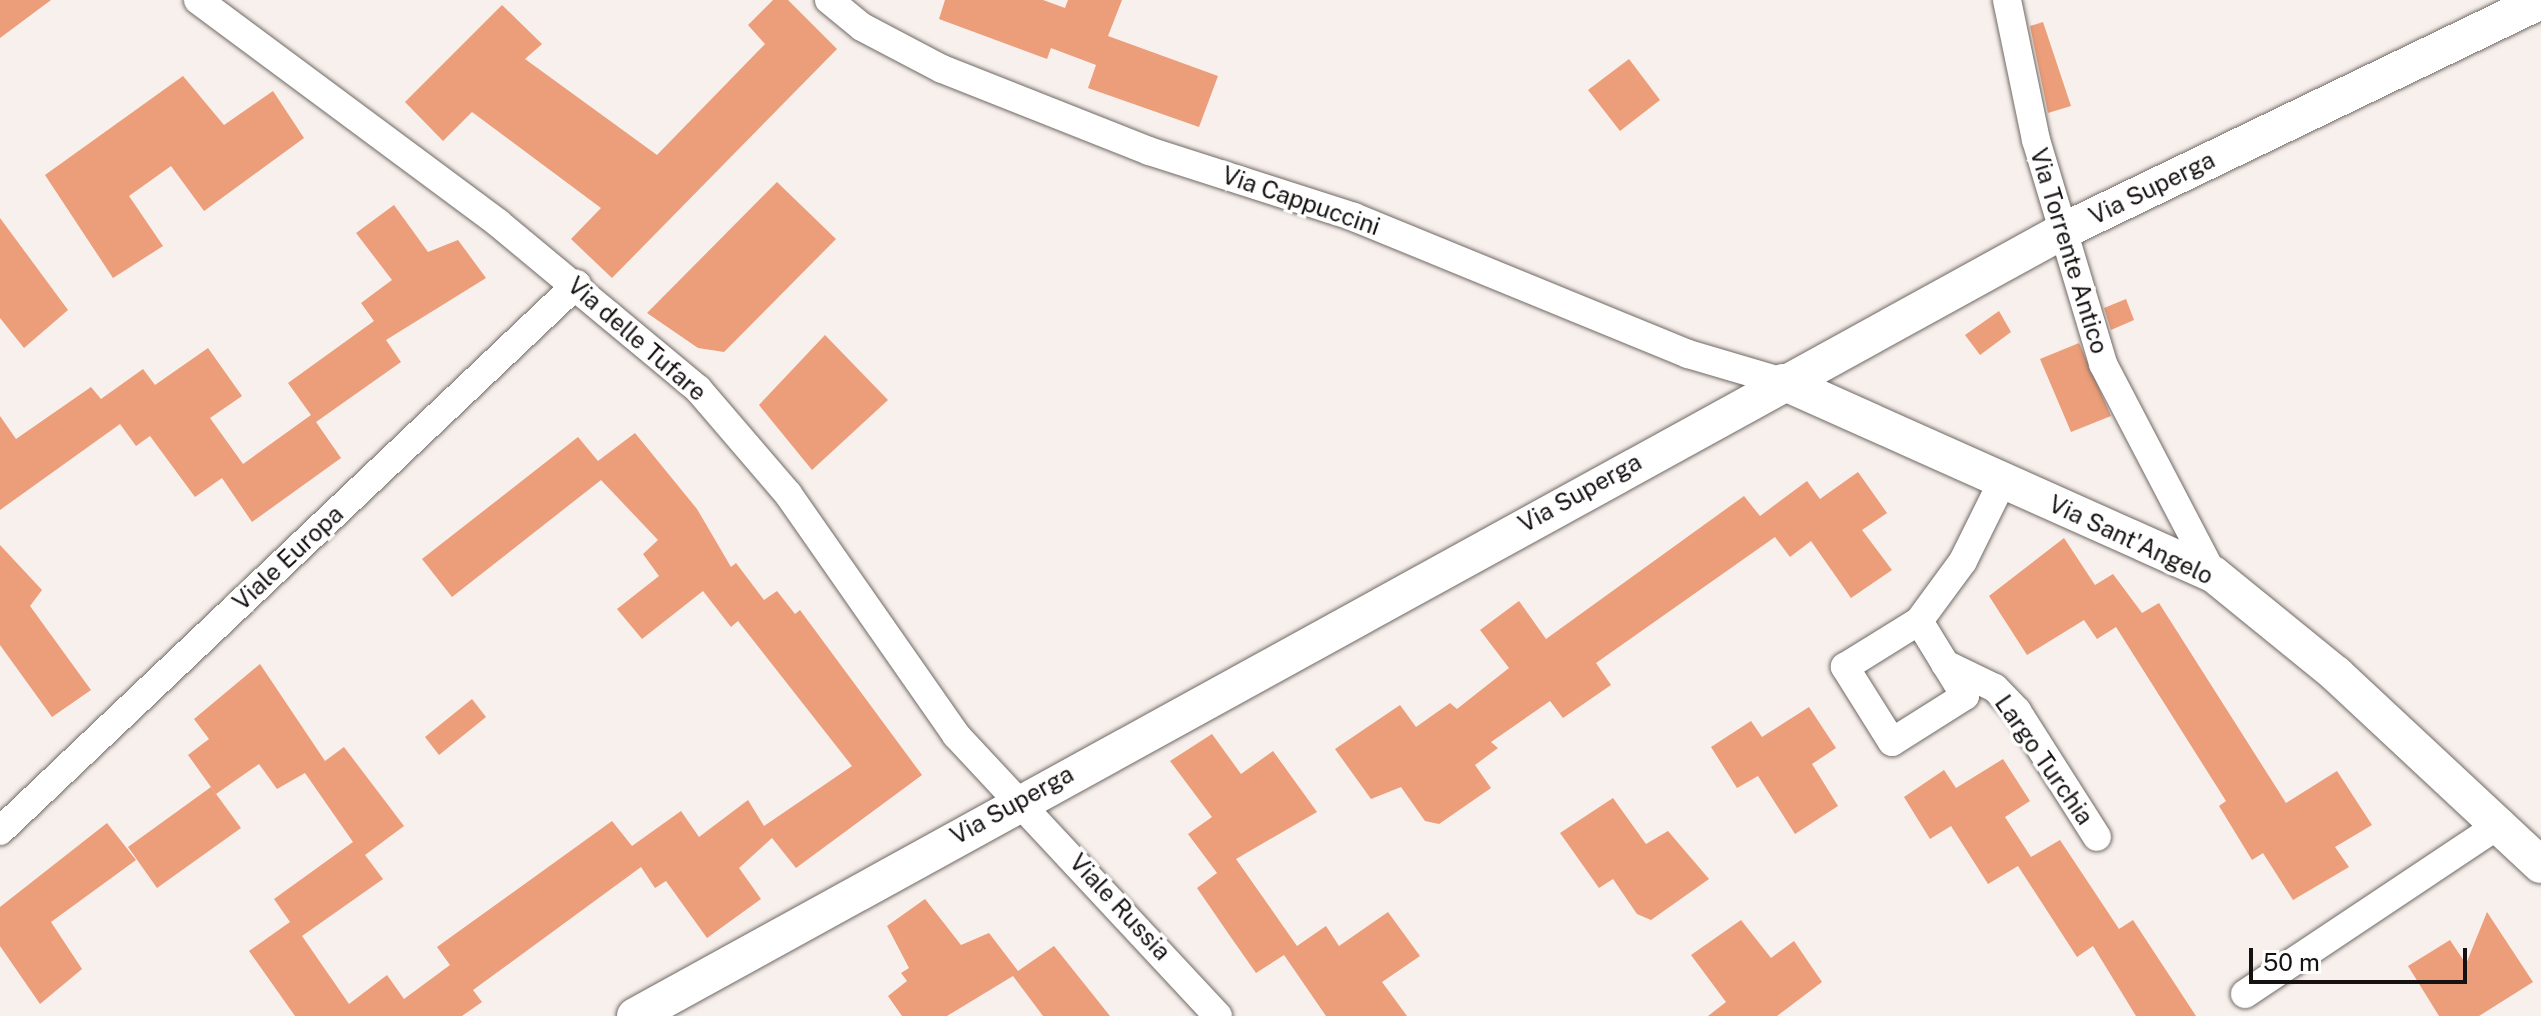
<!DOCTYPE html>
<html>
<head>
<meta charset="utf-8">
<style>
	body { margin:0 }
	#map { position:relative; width:2541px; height:1016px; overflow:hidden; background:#f8f0ec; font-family:"Public Sans",sans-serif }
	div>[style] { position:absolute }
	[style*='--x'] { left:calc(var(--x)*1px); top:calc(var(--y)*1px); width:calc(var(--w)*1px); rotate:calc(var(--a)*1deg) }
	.building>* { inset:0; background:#ec9d79 }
	.roads { filter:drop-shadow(0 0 2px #706965) drop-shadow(0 0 2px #706965) }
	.minor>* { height:28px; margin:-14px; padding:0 14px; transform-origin:14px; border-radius:14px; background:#fff }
	.tertiary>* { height:36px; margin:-18px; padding:0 18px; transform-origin:18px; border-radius:18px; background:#fff }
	span { translate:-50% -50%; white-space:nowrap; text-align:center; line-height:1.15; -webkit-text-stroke:7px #fff; paint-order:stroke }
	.street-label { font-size:24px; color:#151211 }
	.scale { position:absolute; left:2249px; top:948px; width:218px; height:36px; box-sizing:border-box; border:4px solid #151211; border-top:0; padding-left:10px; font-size:24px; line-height:28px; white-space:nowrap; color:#151211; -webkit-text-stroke:6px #fff; paint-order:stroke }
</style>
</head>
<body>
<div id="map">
	<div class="building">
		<i style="clip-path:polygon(0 0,51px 0,0 38px)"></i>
		<i style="clip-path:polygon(773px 0,788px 0,837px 49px,612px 278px,571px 239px,601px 208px,472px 112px,443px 141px,405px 102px,502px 5px,542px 44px,525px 59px,657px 155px,765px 44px,748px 25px)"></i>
		<i style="clip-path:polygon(945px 0,1043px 0,1065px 8px,1068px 0,1122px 0,1108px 36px,1218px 76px,1199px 127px,1088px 88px,1096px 65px,1051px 48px,1047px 59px,939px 19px)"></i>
		<i style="clip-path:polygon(2043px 22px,2071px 106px,2048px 113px,2030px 26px)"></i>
		<i style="clip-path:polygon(1629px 59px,1660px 100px,1620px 131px,1588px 90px)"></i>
		<i style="clip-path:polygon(183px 76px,224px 125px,273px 91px,304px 138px,204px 211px,171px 166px,129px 196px,163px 246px,113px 278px,45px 175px)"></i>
		<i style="clip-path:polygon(777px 182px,836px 239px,724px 352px,698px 348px,647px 313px)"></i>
		<i style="clip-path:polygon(394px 205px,428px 252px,458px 240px,486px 278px,386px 340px,401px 362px,316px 422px,341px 458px,252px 522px,222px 478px,195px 497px,150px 436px,136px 446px,120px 424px,0 510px,0 416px,16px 439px,91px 387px,101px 399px,143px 369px,155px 385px,208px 348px,242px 396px,210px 418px,243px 464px,311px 415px,288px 383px,374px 321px,361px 303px,392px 280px,356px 233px)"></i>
		<i style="clip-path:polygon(0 218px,68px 310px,24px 348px,0 318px)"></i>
		<i style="clip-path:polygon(2126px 299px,2134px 320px,2111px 330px,2104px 308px)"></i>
		<i style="clip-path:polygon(1999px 311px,2011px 332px,1980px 355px,1965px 335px)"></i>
		<i style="clip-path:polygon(825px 335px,888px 400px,812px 470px,759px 405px)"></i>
		<i style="clip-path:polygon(2079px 343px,2111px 416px,2071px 432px,2040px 359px)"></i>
		<i style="clip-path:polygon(635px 433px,697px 509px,731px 567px,736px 563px,764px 600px,777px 591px,795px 614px,800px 610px,922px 775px,796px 868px,772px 838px,739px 868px,761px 899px,707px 938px,666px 881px,655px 888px,641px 867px,473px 990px,482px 1002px,462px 1016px,295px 1016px,249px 951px,290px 922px,274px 899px,353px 842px,305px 773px,277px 789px,259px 764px,216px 794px,188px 755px,209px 739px,194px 719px,260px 664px,325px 761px,344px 747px,404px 826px,365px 855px,383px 879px,302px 936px,349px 1004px,387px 975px,404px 999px,450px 965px,437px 947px,612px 821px,632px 846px,681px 811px,699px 837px,748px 800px,764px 826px,852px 766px,738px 621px,731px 627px,703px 591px,642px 639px,617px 609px,659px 576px,643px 554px,658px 540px,601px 480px,452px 597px,422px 559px,578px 437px,598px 461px)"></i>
		<i style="clip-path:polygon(1858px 472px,1887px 513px,1862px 530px,1892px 570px,1851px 598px,1811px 541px,1790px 557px,1775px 537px,1596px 663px,1611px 685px,1563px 718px,1550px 701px,1491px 742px,1498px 748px,1475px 765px,1491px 788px,1439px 824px,1425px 821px,1401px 787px,1371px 799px,1335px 749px,1400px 705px,1416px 727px,1450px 703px,1457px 709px,1509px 668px,1480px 630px,1519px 601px,1546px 639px,1744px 496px,1760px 516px,1807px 481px,1820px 499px)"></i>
		<i style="clip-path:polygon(2064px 538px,2095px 585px,2113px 574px,2142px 613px,2159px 603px,2286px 803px,2337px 771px,2372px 825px,2335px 847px,2349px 867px,2293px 900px,2263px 853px,2252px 860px,2219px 806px,2226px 801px,2116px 627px,2097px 639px,2084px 620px,2027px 655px,1989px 596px)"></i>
		<i style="clip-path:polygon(0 545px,42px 590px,30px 606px,91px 690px,52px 717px,0 645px)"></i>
		<i style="clip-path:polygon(472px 699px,486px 717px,439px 755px,425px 737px)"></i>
		<i style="clip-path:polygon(1809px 707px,1836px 748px,1812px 764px,1838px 806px,1795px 834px,1758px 776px,1737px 788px,1711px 747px,1751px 721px,1762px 737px)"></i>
		<i style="clip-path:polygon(1212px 734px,1241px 774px,1273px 751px,1317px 812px,1236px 859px,1297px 946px,1326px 926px,1339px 946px,1388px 912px,1420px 956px,1382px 982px,1407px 1016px,1326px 1016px,1284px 955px,1256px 973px,1230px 936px,1197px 888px,1217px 873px,1188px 834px,1212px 817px,1170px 761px)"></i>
		<i style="clip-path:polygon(2003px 759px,2030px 801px,2005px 817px,2031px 857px,2060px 840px,2119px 929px,2133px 920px,2196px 1016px,2136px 1016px,2093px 946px,2077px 957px,2018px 866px,1988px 884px,1951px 826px,1930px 839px,1904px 797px,1944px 770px,1956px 788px)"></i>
		<i style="clip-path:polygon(211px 787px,241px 828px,157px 888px,128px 847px)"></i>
		<i style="clip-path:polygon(1613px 798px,1646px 844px,1668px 831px,1709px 879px,1651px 920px,1637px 914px,1613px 879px,1599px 888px,1560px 833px)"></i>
		<i style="clip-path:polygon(107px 823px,136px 860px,51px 922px,82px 969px,40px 1004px,0 946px,0 907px)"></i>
		<i style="clip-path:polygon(925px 899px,961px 945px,989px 933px,1018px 971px,1054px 946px,1110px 1016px,1043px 1016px,1013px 976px,947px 1016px,902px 1016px,888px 996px,907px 981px,901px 973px,909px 968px,887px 926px)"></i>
		<i style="clip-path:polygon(2487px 912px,2533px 982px,2479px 1016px,2439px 1016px,2408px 966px,2450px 940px,2466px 964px)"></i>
		<i style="clip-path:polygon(1741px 920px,1771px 958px,1794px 941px,1822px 982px,1777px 1016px,1708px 1016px,1726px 1002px,1691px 955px)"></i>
	</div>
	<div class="roads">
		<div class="minor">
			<i style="--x:198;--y:0;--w:374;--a:36.6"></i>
			<i style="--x:498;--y:223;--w:260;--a:39.7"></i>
			<i style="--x:698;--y:389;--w:138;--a:49.4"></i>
			<i style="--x:788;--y:494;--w:294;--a:55.1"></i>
			<i style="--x:956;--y:735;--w:384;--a:47"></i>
			<i style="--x:829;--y:0;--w:43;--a:39.3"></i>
			<i style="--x:862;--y:27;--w:90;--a:27.7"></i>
			<i style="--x:942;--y:69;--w:223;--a:21.6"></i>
			<i style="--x:1149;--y:151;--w:215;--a:17.8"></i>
			<i style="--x:1354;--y:217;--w:361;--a:22.3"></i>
			<i style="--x:1688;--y:354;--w:99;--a:16.4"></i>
			<i style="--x:2007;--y:0;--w:143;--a:78.3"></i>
			<i style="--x:2036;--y:140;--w:234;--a:73.3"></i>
			<i style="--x:2103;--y:364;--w:237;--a:62.4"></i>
			<i style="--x:1919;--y:621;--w:88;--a:58.5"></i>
			<i style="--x:1965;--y:696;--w:86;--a:147.8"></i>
			<i style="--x:1892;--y:742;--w:89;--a:-122.1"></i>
			<i style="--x:1845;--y:667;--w:87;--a:-31.9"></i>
			<i style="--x:1919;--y:621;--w:74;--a:-53.7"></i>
			<i style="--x:1963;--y:561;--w:88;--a:-63.7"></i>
			<i style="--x:1945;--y:664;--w:55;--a:25.6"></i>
			<i style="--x:1995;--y:688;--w:32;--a:46"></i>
			<i style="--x:2017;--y:711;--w:149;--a:57.6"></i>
			<i style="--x:0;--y:831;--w:795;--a:-43.47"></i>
			<i style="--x:2245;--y:994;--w:308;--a:-33.7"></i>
		</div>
		<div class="tertiary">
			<i style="--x:1783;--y:382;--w:471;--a:24.1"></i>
			<i style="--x:2213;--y:574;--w:159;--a:39.1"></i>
			<i style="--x:2336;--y:674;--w:280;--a:43"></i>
			<i style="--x:635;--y:1016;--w:1630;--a:-28.8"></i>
			<i style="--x:2063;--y:231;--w:530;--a:-25.7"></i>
		</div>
	</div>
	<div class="street-label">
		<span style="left:2152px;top:188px;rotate:-26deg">Via Superga</span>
		<span style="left:1301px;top:201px;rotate:19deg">Via Cappuccini</span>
		<span style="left:2069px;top:251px;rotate:73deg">Via Torrente Antico</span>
		<span style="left:637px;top:339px;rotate:41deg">Via delle Tufare</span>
		<span style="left:1580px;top:493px;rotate:-29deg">Via Superga</span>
		<span style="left:2131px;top:540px;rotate:25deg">Via Sant'Angelo</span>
		<span style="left:288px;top:558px;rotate:-43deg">Viale Europa</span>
		<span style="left:2044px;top:760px;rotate:55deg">Largo Turchia</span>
		<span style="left:1012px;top:805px;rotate:-29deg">Via Superga</span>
		<span style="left:1120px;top:907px;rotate:47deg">Viale Russia</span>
	</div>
	<div class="scale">50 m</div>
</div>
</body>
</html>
